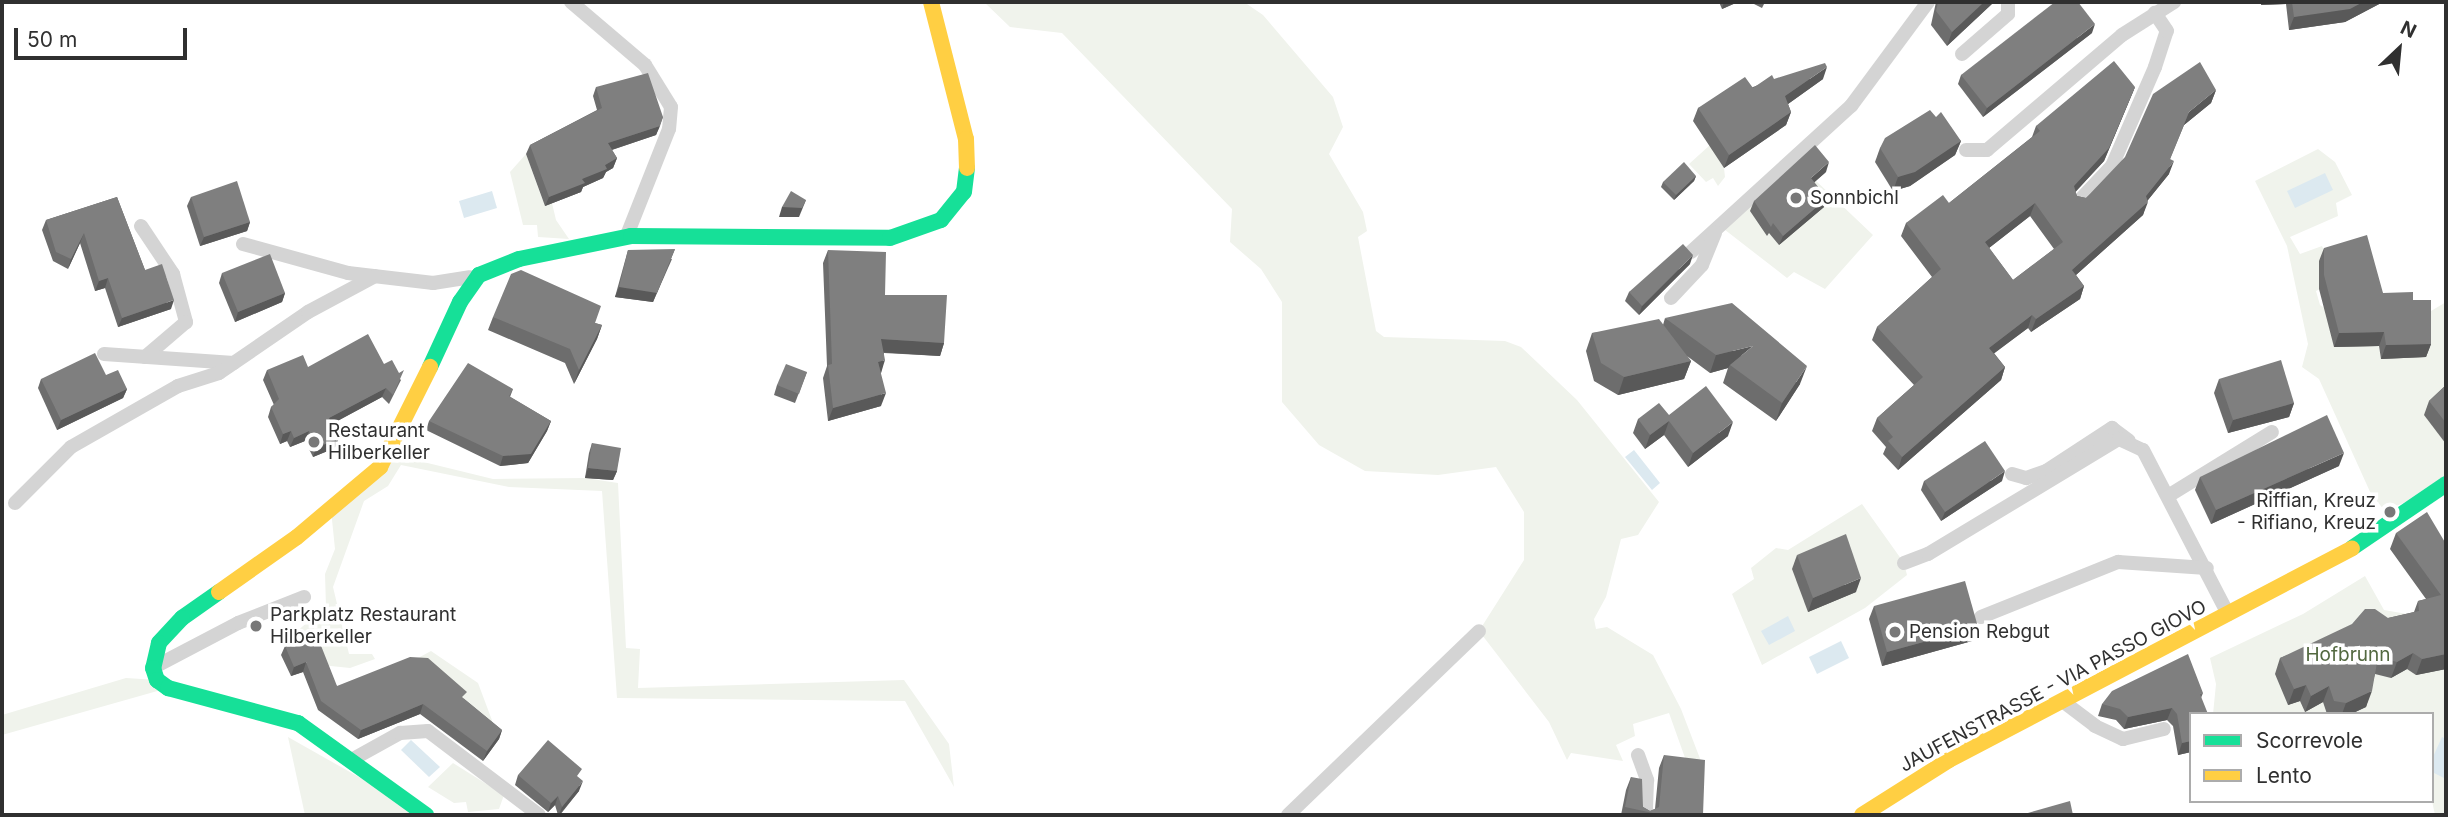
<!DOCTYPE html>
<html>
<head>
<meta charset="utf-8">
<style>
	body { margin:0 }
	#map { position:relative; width:2448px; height:817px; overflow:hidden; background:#fff; font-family:Inter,sans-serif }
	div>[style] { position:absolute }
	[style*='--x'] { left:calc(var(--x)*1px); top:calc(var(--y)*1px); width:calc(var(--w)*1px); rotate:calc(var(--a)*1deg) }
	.green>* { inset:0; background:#f0f3ec }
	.water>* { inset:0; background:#dce9f0 }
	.lane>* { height:14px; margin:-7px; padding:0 7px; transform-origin:7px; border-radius:7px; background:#d4d4d4 }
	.fast>* { height:16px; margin:-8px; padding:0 8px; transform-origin:8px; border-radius:8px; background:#16e098 }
	.slow>* { height:16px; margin:-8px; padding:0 8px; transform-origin:8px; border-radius:8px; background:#ffcf43 }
	.wall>* { inset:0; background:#6d6d6d }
	.shaded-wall>* { inset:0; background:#595959 }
	.building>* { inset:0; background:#7f7f7f }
	.dots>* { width:19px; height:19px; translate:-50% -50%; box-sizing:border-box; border:4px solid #fff; border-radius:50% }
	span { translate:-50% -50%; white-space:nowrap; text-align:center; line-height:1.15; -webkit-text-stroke:7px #fff; paint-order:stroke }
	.poi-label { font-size:19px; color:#303030 }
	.left { translate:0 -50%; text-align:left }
	.right { translate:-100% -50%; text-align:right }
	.park-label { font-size:19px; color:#536940 }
	.street-label { font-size:19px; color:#303030 }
	.frame { position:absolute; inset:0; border:4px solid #303030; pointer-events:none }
	.legend { position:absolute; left:2189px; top:712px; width:245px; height:91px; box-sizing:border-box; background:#fff; border:2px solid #acacac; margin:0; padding:9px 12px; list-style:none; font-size:21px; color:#303030 }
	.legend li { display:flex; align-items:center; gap:14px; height:35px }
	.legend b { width:35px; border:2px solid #acacac }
	.north { position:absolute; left:2364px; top:14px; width:70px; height:70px; -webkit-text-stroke:5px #fff; paint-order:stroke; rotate:26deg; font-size:19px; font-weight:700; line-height:28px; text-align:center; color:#303030 }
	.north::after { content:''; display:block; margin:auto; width:24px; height:32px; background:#303030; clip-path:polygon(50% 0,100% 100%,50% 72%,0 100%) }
	.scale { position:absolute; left:14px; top:28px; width:173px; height:32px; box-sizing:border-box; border:4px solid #303030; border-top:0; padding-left:9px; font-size:21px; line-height:24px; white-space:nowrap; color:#303030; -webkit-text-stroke:5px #fff; paint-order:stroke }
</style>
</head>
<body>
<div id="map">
	<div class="green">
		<i style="clip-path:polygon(984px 2px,1244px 2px,1263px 15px,1333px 97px,1343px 127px,1329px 154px,1363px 212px,1367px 231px,1358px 237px,1376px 331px,1384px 337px,1505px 341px,1521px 347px,1577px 400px,1659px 502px,1638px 535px,1621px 539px,1606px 597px,1594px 619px,1596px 629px,1607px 627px,1653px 655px,1681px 709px,1704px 769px,1689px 769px,1669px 713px,1633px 724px,1635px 736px,1616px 745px,1623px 761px,1571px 753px,1567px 760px,1549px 722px,1479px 631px,1524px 560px,1524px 512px,1496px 467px,1438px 475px,1365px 471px,1319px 445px,1282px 402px,1282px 302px,1261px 269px,1230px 242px,1232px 209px,1062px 33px,1010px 27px)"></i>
		<i style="clip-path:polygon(1710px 145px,1724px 168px,1725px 177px,1718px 186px,1713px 178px,1706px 182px,1689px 164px)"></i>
		<i style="clip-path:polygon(2318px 149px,2335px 162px,2352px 195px,2336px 203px,2338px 216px,2290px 237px,2300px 254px,2322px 246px,2328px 258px,2322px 288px,2316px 291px,2320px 305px,2379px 346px,2381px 358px,2426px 314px,2446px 302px,2446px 484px,2385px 511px,2371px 494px,2319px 379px,2302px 367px,2308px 344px,2287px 246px,2255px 181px)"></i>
		<i style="clip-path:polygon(526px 154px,543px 201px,552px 203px,556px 220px,569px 239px,538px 237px,537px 225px,523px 225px,510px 172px)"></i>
		<i style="clip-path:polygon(1793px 159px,1873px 235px,1825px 289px,1794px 272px,1787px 278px,1720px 226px)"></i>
		<i style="clip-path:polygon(399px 456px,493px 479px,585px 478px,618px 483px,626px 648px,640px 649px,638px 688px,904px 680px,949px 744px,954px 787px,905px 701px,617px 698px,602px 491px,509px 487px,401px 465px,388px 486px,364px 501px,333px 587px,349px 654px,372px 654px,375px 659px,350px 668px,321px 665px,290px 652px,285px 641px,326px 607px,325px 574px,335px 549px,331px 510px)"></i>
		<i style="clip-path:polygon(1862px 504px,1904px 563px,1907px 575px,1865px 608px,1762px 665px,1732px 594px,1754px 579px,1751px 568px,1776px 548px,1788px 550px)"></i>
		<i style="clip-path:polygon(2365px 576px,2384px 610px,2407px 614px,2446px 601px,2446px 815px,2435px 815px,2432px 801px,2432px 714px,2213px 714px,2216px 684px,2210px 658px,2303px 614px)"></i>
		<i style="clip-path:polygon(431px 651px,478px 683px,499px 739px,418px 658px)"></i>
		<i style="clip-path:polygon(126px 678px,157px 680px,168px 688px,2px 735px,2px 715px)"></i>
		<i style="clip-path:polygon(288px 737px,426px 815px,305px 815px)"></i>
		<i style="clip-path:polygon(453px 763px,504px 795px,499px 809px,468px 812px,466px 802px,454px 803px,428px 787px)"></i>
	</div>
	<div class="water">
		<i style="clip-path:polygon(2325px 173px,2333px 190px,2295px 208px,2287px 191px)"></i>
		<i style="clip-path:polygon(492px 191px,497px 208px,464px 218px,459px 201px)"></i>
		<i style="clip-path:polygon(1634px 450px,1660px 483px,1652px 490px,1625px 457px)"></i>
		<i style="clip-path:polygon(1788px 616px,1795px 631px,1769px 645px,1761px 631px)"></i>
		<i style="clip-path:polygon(1841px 641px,1849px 658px,1817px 674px,1809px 657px)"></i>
		<i style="clip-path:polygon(2442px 737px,2446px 739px,2446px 779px,2432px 772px,2432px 759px)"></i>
		<i style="clip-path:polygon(411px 740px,440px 767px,429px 777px,401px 750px)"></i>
	</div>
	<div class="lane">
		<i style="--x:571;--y:2;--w:97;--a:40.4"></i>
		<i style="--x:645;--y:65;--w:49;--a:58.2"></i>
		<i style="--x:671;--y:107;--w:22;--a:95"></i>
		<i style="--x:669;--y:129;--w:114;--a:111.6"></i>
		<i style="--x:1962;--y:54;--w:61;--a:-41"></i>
		<i style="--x:2008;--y:14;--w:12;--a:-90"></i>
		<i style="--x:1966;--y:150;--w:21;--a:0"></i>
		<i style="--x:1987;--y:150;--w:177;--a:-40.4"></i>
		<i style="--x:2122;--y:35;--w:62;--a:-32.4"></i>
		<i style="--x:2078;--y:202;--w:50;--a:-46.6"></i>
		<i style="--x:2112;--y:166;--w:108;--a:-66.5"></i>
		<i style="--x:2155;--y:67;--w:38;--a:-72"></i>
		<i style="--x:2167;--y:31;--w:22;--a:-124"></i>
		<i style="--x:141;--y:226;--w:58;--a:56.3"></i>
		<i style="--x:173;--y:274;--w:50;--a:74.8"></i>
		<i style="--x:186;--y:322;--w:54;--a:139.5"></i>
		<i style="--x:243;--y:244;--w:109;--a:15.4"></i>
		<i style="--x:348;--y:273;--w:86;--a:6.7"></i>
		<i style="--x:433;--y:283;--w:37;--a:-9"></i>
		<i style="--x:1691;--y:252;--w:217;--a:-42.4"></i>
		<i style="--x:1851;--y:106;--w:129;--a:-53.5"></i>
		<i style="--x:1671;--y:298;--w:45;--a:-46.8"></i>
		<i style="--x:1702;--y:265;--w:35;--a:-68"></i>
		<i style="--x:104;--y:354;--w:130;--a:4"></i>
		<i style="--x:2012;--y:474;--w:15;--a:16"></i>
		<i style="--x:2026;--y:478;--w:21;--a:-19"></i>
		<i style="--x:2046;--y:471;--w:79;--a:-33.1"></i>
		<i style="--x:2112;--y:428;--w:21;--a:37"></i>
		<i style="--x:2168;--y:496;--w:122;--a:-31.6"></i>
		<i style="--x:15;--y:503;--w:79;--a:-45"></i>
		<i style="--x:71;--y:447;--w:123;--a:-29.7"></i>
		<i style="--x:178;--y:386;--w:43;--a:-17.6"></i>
		<i style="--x:219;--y:373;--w:108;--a:-34.4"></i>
		<i style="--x:308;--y:312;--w:76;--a:-28.2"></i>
		<i style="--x:1904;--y:563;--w:26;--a:-21"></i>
		<i style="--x:1928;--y:554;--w:223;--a:-31.1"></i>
		<i style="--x:2119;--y:439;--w:26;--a:25"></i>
		<i style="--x:2143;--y:450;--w:185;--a:62.6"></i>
		<i style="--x:1981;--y:617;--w:148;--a:-21.9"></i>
		<i style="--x:2118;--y:562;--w:89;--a:3.9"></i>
		<i style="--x:160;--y:664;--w:88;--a:-27.7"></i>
		<i style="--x:238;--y:623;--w:71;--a:-21.5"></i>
		<i style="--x:2065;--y:703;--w:38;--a:37"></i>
		<i style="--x:2095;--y:726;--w:31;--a:25"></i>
		<i style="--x:2123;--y:739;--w:42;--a:-13.7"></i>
		<i style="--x:1638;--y:755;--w:27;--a:70"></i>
		<i style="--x:1647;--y:780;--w:35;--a:92"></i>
		<i style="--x:353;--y:759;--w:54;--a:-29"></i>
		<i style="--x:400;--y:733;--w:28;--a:-4"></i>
		<i style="--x:428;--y:731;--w:139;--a:37.1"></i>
		<i style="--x:1288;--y:815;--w:265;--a:-43.9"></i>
	</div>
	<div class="fast">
		<i style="--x:430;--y:367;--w:72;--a:-65.2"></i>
		<i style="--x:460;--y:302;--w:33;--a:-55"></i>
		<i style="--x:479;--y:275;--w:43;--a:-21.8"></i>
		<i style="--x:519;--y:259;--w:114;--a:-11.6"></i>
		<i style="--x:631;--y:236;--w:259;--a:0.4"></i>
		<i style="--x:890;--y:238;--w:54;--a:-19.4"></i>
		<i style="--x:941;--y:220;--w:36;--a:-51"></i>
		<i style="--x:964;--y:192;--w:24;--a:-83"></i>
		<i style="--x:2352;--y:548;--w:114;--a:-34.2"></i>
		<i style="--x:219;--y:592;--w:45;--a:144.9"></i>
		<i style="--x:182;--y:618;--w:34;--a:133"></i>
		<i style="--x:159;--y:643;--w:26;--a:103"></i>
		<i style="--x:153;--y:668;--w:13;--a:72"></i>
		<i style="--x:157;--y:680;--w:14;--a:36"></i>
		<i style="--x:168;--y:688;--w:135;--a:15.1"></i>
		<i style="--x:298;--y:723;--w:158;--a:35.7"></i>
	</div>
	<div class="slow">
		<i style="--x:931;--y:2;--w:141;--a:75.7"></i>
		<i style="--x:966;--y:139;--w:29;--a:88"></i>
		<i style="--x:219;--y:592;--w:95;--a:-35.2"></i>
		<i style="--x:297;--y:537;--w:109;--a:-40.1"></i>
		<i style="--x:380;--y:467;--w:112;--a:-63.4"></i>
		<i style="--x:1862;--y:815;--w:103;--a:-32.3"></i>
		<i style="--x:1949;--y:760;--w:455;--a:-27.7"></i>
	</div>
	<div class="wall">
		<i style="clip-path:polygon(1719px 2px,1738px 2px,1722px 9px)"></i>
		<i style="clip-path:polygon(1750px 2px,1765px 2px,1762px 8px)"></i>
		<i style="clip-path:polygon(1936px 2px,1994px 2px,1947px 46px,1931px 25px)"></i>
		<i style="clip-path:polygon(2261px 2px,2383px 2px,2345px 22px,2289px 30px,2286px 4px,2261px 5px)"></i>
		<i style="clip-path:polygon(2092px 33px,1983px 117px,1958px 84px,1961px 75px)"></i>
		<i style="clip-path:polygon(1774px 79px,1823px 79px,1788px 104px,1791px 112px,1786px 125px,1724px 168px,1693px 121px,1698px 108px)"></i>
		<i style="clip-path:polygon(596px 87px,663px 117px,656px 135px,612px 150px,617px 158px,613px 168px,606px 172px,603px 178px,583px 187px,581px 192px,545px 206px,526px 154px,530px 145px,597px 110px,593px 96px)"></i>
		<i style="clip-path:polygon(evenodd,2135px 87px,2104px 161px,2075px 192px,2077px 196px,2086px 198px,2216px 90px,2211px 103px,2184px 125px,2170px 159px,2169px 174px,2147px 201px,2143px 215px,2076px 275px,2084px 286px,2080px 299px,2031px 332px,2028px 328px,1994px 353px,2005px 367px,2001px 380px,1898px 470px,1883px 454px,1886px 447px,1872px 431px,1877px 418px,1914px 385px,1872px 340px,1877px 327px,1932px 277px,1901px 236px,1906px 223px,1949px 203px,2032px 137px,2036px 126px,2135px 87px,2030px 216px,2054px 249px,2013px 280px,1989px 248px,2030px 216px)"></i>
		<i style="clip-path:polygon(1936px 117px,1961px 141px,1955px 155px,1910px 186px,1893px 191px,1875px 162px,1880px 148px)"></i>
		<i style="clip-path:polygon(1826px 172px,1814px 182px,1824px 207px,1779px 245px,1769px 233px,1767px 236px,1750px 211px,1754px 201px)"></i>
		<i style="clip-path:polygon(1696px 176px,1694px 181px,1674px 200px,1661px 187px,1663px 182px)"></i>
		<i style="clip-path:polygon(117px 197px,145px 270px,171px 309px,118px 327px,105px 288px,95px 291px,80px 243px,68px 269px,53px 261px,42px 230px,46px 220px)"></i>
		<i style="clip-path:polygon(191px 197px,250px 222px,247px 231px,200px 246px,187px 206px)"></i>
		<i style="clip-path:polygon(2324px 248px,2383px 293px,2413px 300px,2431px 344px,2426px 357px,2381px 359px,2379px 346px,2334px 347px,2319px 289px,2319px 261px)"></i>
		<i style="clip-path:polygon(628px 250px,672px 259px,653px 302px,615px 297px)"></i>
		<i style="clip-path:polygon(828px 250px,944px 343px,940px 356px,884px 353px,881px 373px,881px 406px,828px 421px,823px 378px,827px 366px,823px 263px)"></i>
		<i style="clip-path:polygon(1690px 264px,1639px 315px,1625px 301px,1629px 292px)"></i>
		<i style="clip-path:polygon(222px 273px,285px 293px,282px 302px,235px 322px,219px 283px)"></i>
		<i style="clip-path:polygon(493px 317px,595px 323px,602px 325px,597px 339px,574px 384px,565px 363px,488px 330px)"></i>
		<i style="clip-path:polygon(1665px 318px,1800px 384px,1776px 421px,1723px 383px,1728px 368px,1710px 373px,1687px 356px,1691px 361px,1684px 379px,1618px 395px,1594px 381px,1586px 351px,1592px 333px,1663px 325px)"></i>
		<i style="clip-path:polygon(384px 364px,401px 380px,389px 404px,382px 397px,332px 424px,335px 448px,313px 457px,305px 441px,290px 447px,287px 441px,280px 444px,268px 417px,271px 407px,274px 405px,263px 380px,267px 370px,308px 367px)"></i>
		<i style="clip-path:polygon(807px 372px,795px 403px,774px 395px,777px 385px)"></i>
		<i style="clip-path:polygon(106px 375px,127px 389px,123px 398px,57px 430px,38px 388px,41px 379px)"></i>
		<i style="clip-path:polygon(2219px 379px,2294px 403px,2289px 417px,2228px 433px,2214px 393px)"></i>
		<i style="clip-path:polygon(2446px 385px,2446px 444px,2424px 415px,2429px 401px)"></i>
		<i style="clip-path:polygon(513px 389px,510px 397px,551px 421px,547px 431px,528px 463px,500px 466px,426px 430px,429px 421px)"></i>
		<i style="clip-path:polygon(1669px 415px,1728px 436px,1688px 467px,1664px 435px,1645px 449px,1633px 433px,1638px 419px)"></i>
		<i style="clip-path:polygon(592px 443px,617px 471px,613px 480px,585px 478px,589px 453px)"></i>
		<i style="clip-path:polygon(2339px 466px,2211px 524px,2195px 490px,2200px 477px)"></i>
		<i style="clip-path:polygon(1924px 481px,2002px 481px,1941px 521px,1921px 490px)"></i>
		<i style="clip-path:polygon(2396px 533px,2446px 544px,2446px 669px,2416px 675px,2407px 669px,2391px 678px,2375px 674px,2366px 707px,2351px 714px,2327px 714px,2323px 702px,2305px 712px,2300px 701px,2288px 705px,2275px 674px,2280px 658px,2388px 618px,2414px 612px,2418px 601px,2426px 599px,2390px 549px)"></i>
		<i style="clip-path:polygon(1797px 555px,1856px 592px,1808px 612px,1792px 569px)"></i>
		<i style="clip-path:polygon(1874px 606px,1972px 641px,1882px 666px,1869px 619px)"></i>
		<i style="clip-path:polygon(285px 646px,337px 686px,464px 699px,502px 730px,499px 739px,483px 761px,420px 714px,358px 739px,318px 710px,303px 672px,291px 676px,281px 655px)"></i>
		<i style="clip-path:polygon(2203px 693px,2201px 698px,2191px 714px,2191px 752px,2178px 755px,2173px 726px,2167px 720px,2124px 729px,2116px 720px,2098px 716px,2102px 704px)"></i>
		<i style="clip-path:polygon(1664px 755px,1703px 815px,1621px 815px,1626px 790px,1631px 777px,1643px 807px,1650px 811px,1655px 809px,1659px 768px)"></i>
		<i style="clip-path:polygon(518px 775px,579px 778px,579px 791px,560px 815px,558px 815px,555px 805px,548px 812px,515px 785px)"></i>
	</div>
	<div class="shaded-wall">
		<i style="clip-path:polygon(1724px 2px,1738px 2px,1722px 9px)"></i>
		<i style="clip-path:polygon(1984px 2px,1994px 2px,1947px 46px,1952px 32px)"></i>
		<i style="clip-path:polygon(2263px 2px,2287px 2px,2286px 4px,2261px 5px)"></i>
		<i style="clip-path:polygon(2363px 2px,2383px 2px,2345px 22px,2289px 30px,2294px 17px)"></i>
		<i style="clip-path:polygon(2095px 24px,2092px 33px,1983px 117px,1987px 108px)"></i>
		<i style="clip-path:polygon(1827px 67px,1823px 79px,1781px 109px,1785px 96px)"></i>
		<i style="clip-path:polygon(2135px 87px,2104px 161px,2069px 199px,2074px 186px)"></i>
		<i style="clip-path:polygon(2216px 90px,2211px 103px,2184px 125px,2165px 172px,2189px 112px)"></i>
		<i style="clip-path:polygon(1791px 112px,1786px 125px,1724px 168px,1729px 155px)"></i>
		<i style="clip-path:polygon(660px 126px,656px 135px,605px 152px,608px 143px)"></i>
		<i style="clip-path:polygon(1961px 141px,1955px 155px,1910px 186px,1893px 191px,1898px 177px)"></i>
		<i style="clip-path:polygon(617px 158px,613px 168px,606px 172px,603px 178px,583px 187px,581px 192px,545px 206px,549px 197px,582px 179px)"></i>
		<i style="clip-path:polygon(2174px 161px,2169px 174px,2144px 205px,2148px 202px,2143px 215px,2067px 283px,2072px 270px,2146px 196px)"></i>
		<i style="clip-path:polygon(1829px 162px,1826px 172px,1808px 188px,1811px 178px)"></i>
		<i style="clip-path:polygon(1696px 176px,1694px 181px,1674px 200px,1676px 195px)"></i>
		<i style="clip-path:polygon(1827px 198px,1824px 207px,1779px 245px,1783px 236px)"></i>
		<i style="clip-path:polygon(806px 200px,799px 217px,779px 217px,782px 207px)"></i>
		<i style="clip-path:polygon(2035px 203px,2030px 216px,1980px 255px,1985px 242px)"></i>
		<i style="clip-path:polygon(250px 222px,247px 231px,200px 246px,204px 237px)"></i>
		<i style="clip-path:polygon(84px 233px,80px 243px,68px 269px,71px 259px)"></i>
		<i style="clip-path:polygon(675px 249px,653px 302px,615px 297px,619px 287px)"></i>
		<i style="clip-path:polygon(1693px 255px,1690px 264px,1639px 315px,1642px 306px)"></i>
		<i style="clip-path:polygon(108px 278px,105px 288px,95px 291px,99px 281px)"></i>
		<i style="clip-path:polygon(2084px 286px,2080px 299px,2031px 332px,2036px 319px)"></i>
		<i style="clip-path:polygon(285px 293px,282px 302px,235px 322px,238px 312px)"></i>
		<i style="clip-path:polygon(174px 300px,171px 309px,118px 327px,122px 318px)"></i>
		<i style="clip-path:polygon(2032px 315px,2028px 328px,1984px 361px,1989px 348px)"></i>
		<i style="clip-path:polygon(602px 325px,597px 339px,574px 384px,579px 370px)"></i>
		<i style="clip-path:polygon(2384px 332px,2379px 346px,2334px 347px,2339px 333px)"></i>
		<i style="clip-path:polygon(881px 339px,944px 343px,940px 356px,877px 352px)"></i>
		<i style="clip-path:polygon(2431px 344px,2426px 357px,2381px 359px,2386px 345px)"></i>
		<i style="clip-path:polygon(1753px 346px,1730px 365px,1728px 368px,1710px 373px,1716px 355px)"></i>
		<i style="clip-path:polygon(885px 360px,881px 373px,878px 362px)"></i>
		<i style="clip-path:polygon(1691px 361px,1684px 379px,1618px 395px,1624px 377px)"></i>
		<i style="clip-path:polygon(1807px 366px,1800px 384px,1776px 421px,1782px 403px)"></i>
		<i style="clip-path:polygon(2005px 367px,2001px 380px,1898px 470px,1902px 457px)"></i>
		<i style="clip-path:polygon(386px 388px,382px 397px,326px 427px,329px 418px)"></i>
		<i style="clip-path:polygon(127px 389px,123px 398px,57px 430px,61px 420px)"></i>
		<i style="clip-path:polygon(886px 393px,881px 406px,828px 421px,833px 408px)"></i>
		<i style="clip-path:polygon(2294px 403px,2289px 417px,2228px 433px,2233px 420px)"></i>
		<i style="clip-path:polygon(551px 421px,547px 431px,528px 463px,500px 466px,503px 456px)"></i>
		<i style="clip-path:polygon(1669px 421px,1664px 435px,1645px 449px,1650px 435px)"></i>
		<i style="clip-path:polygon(1733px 422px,1728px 436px,1688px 467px,1693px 453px)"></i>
		<i style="clip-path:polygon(291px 431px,287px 441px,280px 444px,283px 434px)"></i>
		<i style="clip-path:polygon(309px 431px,305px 441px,290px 447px,294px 438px)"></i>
		<i style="clip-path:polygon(339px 438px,335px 448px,313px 457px,316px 448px)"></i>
		<i style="clip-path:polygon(2344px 453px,2339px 466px,2211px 524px,2216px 510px)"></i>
		<i style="clip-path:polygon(588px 468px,617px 471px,613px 480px,585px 478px)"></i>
		<i style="clip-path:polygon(2005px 471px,2002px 481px,1941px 521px,1945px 512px)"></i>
		<i style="clip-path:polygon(1861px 578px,1856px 592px,1808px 612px,1813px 598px)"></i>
		<i style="clip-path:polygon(1978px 627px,1972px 641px,1882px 666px,1887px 652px)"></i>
		<i style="clip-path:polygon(2413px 653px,2407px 669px,2391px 678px,2397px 662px)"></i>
		<i style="clip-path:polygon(2446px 654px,2446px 669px,2416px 675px,2422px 659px)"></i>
		<i style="clip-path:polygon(306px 662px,303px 672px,291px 676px,294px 667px)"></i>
		<i style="clip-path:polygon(2306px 685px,2300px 701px,2288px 705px,2294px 689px)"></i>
		<i style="clip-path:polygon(2329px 686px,2323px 702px,2305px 712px,2311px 696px)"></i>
		<i style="clip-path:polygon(2372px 691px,2366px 707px,2351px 714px,2342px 714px,2346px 703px)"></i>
		<i style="clip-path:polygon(423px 704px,420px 714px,358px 739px,361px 730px)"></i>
		<i style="clip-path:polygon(2172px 708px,2167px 720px,2124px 729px,2128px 717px)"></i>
		<i style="clip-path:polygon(502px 730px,499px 739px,483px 761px,487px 751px)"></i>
		<i style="clip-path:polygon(2191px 741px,2191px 752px,2178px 755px,2182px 743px)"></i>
		<i style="clip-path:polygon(583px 781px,579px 791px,559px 815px,562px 807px)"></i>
		<i style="clip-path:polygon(558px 796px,555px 805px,548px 812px,551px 803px)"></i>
	</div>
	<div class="building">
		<i style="clip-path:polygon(1938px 2px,1984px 2px,1952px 32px,1936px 11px)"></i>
		<i style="clip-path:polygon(2055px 2px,2078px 2px,2095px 24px,1987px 108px,1961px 75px)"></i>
		<i style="clip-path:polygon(2292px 2px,2363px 2px,2350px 9px,2294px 17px)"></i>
		<i style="clip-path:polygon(evenodd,2114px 61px,2135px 87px,2109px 148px,2074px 186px,2077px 196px,2086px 198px,2125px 157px,2153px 94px,2200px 62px,2216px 90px,2189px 112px,2170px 159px,2174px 161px,2146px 196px,2148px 202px,2072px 270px,2084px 286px,2036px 319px,2032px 315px,1989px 348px,2005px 367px,1902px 457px,1888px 441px,1893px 437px,1877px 418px,1923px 377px,1877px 327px,1941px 269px,1906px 223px,1943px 195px,1949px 203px,2040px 131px,2036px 126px,2114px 61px,2035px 203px,2063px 242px,2013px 280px,1985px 242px,2035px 203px)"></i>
		<i style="clip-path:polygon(1825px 63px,1827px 67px,1785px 96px,1791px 112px,1729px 155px,1698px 108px,1745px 77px,1753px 88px,1772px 75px,1774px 79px)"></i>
		<i style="clip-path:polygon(648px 73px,663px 117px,660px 126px,608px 143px,617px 158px,605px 165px,607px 169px,582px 179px,585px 183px,549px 197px,530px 145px,602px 108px,596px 87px)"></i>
		<i style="clip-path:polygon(1930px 110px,1936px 117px,1941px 112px,1961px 141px,1915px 172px,1898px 177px,1880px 148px,1885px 138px)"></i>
		<i style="clip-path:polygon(1815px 145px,1829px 162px,1811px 178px,1827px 198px,1783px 236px,1773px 223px,1771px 227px,1754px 201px)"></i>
		<i style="clip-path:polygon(1684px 162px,1696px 176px,1676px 195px,1663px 182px)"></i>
		<i style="clip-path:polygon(237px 181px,250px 222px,204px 237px,191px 197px)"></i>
		<i style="clip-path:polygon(791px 191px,806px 200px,802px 208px,782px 207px)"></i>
		<i style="clip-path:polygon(117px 197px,145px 270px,162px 264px,174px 300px,122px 318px,108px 278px,99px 281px,84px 233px,71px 259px,56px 252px,46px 220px)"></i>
		<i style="clip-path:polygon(2367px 235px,2383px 293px,2413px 292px,2413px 300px,2431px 300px,2431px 344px,2386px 345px,2384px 332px,2339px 333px,2324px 275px,2324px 248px)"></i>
		<i style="clip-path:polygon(1683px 244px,1693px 255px,1642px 306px,1629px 292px)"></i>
		<i style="clip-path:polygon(675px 249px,657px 293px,619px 287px,628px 250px)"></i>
		<i style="clip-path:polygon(828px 250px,886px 252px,885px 295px,947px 295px,944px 343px,881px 339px,885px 360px,878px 362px,886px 393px,833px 408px,828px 365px,832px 364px)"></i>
		<i style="clip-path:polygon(270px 254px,285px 293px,238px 312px,222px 273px)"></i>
		<i style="clip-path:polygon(521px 270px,601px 306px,595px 323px,602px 325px,579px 370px,570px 349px,493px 317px,511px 274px)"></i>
		<i style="clip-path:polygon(1732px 303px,1807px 366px,1782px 403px,1730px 365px,1753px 346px,1716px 355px,1665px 318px)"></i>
		<i style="clip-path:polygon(1659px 319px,1691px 361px,1624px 377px,1601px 363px,1592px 333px)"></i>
		<i style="clip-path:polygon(368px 334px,384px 364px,392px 360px,399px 373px,404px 370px,393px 395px,386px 388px,329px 418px,339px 438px,316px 448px,309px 431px,294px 438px,291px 431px,283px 434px,271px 407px,279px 399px,267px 370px,303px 355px,308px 367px)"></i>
		<i style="clip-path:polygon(95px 353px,106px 375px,118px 370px,127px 389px,61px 420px,41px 379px)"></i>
		<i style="clip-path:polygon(2281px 360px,2294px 403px,2233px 420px,2219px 379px)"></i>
		<i style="clip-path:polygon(468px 363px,513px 389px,509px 396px,551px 421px,531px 454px,503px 456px,429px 421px)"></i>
		<i style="clip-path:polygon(786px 364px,807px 372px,799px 394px,777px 385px)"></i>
		<i style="clip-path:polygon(2446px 385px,2446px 423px,2429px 401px)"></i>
		<i style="clip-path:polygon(1706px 386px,1733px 422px,1693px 453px,1669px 421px,1650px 435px,1638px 419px,1659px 403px,1669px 415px)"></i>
		<i style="clip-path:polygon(2327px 415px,2344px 453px,2216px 510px,2200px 477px)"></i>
		<i style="clip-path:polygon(1985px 441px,2005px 471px,1945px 512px,1924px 481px)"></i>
		<i style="clip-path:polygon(592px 443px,621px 448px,617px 471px,588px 468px)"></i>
		<i style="clip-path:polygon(2427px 512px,2446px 544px,2446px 654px,2422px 659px,2413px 653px,2397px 662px,2378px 657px,2372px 691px,2346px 703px,2334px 701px,2329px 686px,2311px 696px,2306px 685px,2294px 689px,2280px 658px,2352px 624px,2365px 609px,2375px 609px,2388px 618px,2419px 611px,2418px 601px,2441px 595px,2396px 533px)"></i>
		<i style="clip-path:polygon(1846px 534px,1861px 578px,1813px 598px,1797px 555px)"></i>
		<i style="clip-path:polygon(1965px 581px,1978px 627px,1887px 652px,1874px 606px)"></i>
		<i style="clip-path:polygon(316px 633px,337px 686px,410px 657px,428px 658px,467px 692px,462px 697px,502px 730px,487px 751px,423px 704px,361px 730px,321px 701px,306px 662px,294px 667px,285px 646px)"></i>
		<i style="clip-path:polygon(2188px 654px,2203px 693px,2200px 694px,2208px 714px,2191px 714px,2191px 741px,2182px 743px,2177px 714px,2172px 708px,2128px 717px,2120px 709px,2102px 704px,2112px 691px)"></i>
		<i style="clip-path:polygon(548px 740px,582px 769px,577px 776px,583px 781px,562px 807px,558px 796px,551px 803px,518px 775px)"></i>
		<i style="clip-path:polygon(1664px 755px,1705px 760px,1703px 815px,1662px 815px,1625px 807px,1631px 777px,1642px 779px,1643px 807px,1650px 811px,1659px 807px)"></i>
		<i style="clip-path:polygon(2070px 801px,2073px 815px,2021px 815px)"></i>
	</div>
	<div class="dots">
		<i style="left:1796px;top:198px;background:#787878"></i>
		<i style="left:314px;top:442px;background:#787878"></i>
		<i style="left:2390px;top:512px;background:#787878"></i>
		<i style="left:256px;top:626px;background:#787878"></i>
		<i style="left:1895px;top:632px;background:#787878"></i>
	</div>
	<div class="poi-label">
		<span class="left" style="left:1810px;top:198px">Sonnbichl</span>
		<span class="left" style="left:328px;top:442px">Restaurant<br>Hilberkeller</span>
		<span class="right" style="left:2376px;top:512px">Riffian, Kreuz<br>- Rifiano, Kreuz</span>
		<span class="left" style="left:270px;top:626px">Parkplatz Restaurant<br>Hilberkeller</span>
		<span class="left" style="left:1909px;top:632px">Pension Rebgut</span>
	</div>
	<div class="park-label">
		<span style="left:2348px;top:655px">Hofbrunn</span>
	</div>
	<div class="street-label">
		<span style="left:2053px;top:686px;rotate:-28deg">JAUFENSTRASSE - VIA PASSO GIOVO</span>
	</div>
	<div class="frame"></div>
	<ul class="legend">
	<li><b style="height:9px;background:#16e098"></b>Scorrevole</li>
	<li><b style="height:9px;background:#ffcf43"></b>Lento</li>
	</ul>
	<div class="north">N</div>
	<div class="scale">50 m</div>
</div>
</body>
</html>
